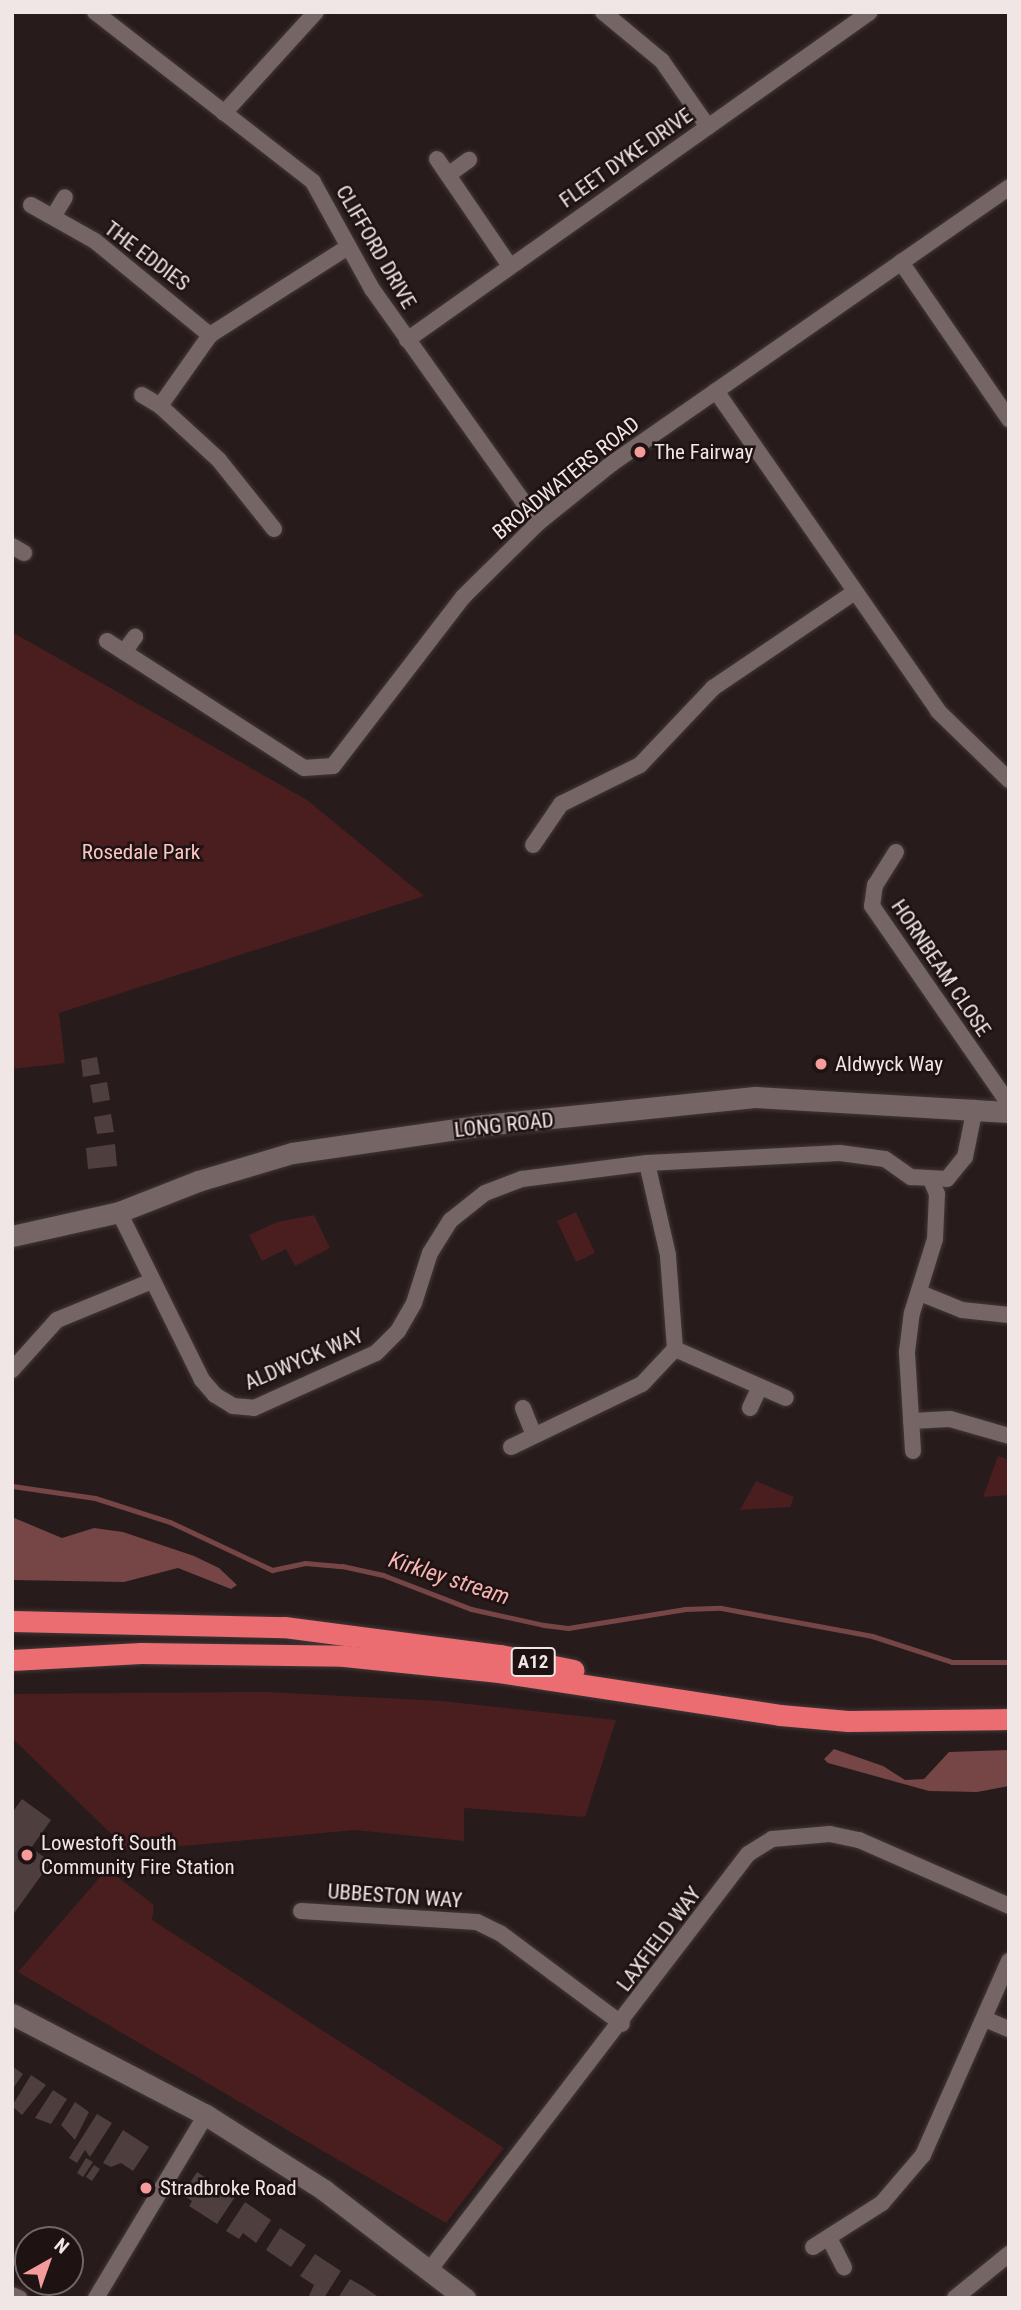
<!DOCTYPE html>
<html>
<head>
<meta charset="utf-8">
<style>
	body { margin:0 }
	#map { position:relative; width:1021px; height:2310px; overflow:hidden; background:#281b1b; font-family:"Roboto Condensed",sans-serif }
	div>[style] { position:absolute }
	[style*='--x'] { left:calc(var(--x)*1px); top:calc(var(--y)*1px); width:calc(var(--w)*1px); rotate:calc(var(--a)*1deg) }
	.green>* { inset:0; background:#4a1e1f }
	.water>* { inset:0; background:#764545 }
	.stream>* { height:5px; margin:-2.5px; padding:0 2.5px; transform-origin:2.5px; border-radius:2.5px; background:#764545 }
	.building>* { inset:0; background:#4e3f3e }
	.roads { filter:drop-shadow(0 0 2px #413737) drop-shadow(0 0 2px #413737) }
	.street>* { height:16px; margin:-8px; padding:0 8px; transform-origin:8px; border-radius:8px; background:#756564 }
	.secondary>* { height:21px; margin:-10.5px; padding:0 10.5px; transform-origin:10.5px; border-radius:10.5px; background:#756564 }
	.highway>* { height:21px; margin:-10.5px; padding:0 10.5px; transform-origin:10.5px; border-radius:10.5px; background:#eb6d71 }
	.dots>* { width:19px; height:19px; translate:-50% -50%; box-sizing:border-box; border:4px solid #1e1212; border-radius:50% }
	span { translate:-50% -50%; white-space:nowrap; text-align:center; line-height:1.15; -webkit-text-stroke:5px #1e1212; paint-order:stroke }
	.shield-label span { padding:2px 5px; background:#1e1212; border:2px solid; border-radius:5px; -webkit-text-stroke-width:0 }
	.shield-label { font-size:19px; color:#f0e6e6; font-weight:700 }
	.street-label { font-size:21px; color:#f0e6e6 }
	.poi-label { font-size:21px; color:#f0e6e6 }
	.left { translate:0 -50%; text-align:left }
	.park-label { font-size:21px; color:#fac6c5 }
	.water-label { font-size:23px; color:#f6b4b2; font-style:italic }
	.frame { position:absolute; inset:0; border:14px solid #f0e6e6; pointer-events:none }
	.north { position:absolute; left:14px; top:2226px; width:70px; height:70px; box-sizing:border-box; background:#1e1212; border:2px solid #726767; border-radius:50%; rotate:40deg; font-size:19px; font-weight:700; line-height:28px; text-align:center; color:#f0e6e6 }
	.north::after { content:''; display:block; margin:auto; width:24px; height:32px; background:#f59b9b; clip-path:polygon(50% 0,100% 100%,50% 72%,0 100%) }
</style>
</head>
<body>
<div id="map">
	<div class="green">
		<i style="clip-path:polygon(12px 632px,307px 800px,424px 896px,59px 1013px,65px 1063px,12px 1069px)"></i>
		<i style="clip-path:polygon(576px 1212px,595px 1253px,576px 1262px,557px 1221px)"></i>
		<i style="clip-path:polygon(314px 1215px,330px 1248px,295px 1266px,286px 1249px,262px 1261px,249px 1235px,277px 1222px)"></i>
		<i style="clip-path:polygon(998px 1456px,1009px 1460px,1009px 1495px,983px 1497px)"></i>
		<i style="clip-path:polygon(756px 1481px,794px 1497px,790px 1507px,740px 1510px)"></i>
		<i style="clip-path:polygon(266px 1692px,442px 1701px,616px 1720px,585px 1817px,464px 1808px,464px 1841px,355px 1830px,129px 1851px,12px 1738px,12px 1694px)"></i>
		<i style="clip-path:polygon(107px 1869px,154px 1905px,152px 1920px,504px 2148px,446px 2223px,18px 1972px)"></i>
	</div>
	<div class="water">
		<i style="clip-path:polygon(12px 1517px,62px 1538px,94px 1528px,123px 1532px,194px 1556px,219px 1568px,237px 1585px,231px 1589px,178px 1568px,124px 1582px,12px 1580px)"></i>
		<i style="clip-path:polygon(834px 1749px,883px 1766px,905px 1780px,924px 1779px,949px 1752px,1009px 1750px,1009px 1786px,977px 1792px,929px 1791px,828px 1763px,824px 1759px)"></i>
	</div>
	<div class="stream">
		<i style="--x:12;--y:1486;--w:84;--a:8.2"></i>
		<i style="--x:95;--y:1498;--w:79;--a:17.7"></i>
		<i style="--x:170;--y:1522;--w:113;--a:25.2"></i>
		<i style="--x:272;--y:1570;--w:34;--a:-12"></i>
		<i style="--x:305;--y:1563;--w:37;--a:5"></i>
		<i style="--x:342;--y:1566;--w:42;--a:12.4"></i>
		<i style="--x:383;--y:1575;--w:94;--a:21.1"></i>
		<i style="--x:471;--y:1609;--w:75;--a:12.4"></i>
		<i style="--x:544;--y:1625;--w:24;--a:7"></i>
		<i style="--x:568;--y:1628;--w:119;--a:-9.2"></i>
		<i style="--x:685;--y:1609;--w:36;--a:-2"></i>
		<i style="--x:721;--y:1608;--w:154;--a:10.5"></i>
		<i style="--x:872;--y:1636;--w:84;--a:18"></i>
		<i style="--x:952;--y:1662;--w:57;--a:0"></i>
	</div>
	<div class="building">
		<i style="clip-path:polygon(97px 1057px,100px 1074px,83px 1077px,81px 1060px)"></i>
		<i style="clip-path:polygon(107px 1082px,110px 1100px,93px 1103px,90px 1085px)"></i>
		<i style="clip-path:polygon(111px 1114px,114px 1132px,97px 1134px,94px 1117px)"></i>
		<i style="clip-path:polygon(115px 1144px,117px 1166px,88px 1169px,86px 1148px)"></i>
		<i style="clip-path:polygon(22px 1799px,51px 1820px,31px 1848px,51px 1862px,12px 1916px,12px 1813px)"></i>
		<i style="clip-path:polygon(12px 2066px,23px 2074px,12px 2090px)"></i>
		<i style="clip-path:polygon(31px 2075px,46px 2085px,22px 2115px,12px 2106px)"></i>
		<i style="clip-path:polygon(53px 2090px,67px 2099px,51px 2124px,35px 2118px)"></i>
		<i style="clip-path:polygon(75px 2102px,89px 2112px,75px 2140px,61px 2125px)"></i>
		<i style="clip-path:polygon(97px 2114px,112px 2123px,90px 2157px,85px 2150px,77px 2163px,69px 2158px)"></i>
		<i style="clip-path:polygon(123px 2130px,149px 2147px,133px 2171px,121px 2163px,111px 2167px,103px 2163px)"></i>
		<i style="clip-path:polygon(86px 2158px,93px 2162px,83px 2177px,77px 2173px)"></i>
		<i style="clip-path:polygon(94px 2165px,100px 2169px,92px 2181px,86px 2177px)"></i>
		<i style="clip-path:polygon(197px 2172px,235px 2197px,217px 2224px,189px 2206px,192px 2201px,182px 2195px)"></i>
		<i style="clip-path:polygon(245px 2202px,271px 2220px,256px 2243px,243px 2233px,239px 2239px,226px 2231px)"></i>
		<i style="clip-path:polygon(280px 2228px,306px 2245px,291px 2267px,266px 2250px)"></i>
		<i style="clip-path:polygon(315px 2254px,341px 2271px,324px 2298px,308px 2298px,314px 2285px,300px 2276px)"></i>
		<i style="clip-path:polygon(350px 2279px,364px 2287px,380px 2298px,338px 2298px)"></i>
	</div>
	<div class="roads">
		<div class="street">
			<i style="--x:95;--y:12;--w:276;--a:37.9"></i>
			<i style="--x:313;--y:182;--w:122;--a:61.1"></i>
			<i style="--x:372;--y:289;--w:287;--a:54.6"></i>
			<i style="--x:603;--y:12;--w:77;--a:39.7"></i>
			<i style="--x:662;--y:61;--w:80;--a:55.1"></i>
			<i style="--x:224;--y:113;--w:137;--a:-47.7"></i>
			<i style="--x:437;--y:159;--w:130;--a:55.7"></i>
			<i style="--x:448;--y:175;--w:26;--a:-36"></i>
			<i style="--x:31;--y:205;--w:73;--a:29.4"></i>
			<i style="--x:95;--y:241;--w:149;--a:39.3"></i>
			<i style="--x:53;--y:217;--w:23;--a:-59"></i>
			<i style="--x:901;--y:262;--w:191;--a:55.5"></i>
			<i style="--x:407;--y:340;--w:567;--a:-35.31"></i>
			<i style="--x:716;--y:391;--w:389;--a:55.2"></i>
			<i style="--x:938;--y:711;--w:99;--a:44.2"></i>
			<i style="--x:142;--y:395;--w:21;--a:31"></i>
			<i style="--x:274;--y:529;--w:88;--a:-128.6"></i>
			<i style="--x:219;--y:460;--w:80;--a:-137.5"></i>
			<i style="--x:160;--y:406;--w:87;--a:-54.8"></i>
			<i style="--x:210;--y:335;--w:164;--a:-32.5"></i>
			<i style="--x:12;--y:546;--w:14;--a:30"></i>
			<i style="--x:107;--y:641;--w:234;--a:32.8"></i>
			<i style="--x:304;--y:768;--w:29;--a:-4"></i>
			<i style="--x:333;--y:766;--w:213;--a:-52.4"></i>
			<i style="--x:463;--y:597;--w:105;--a:-44.6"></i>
			<i style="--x:538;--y:523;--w:94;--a:-38.9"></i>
			<i style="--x:611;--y:464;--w:485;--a:-34.8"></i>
			<i style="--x:124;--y:652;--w:19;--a:-54"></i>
			<i style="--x:533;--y:845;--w:50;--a:-55.7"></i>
			<i style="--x:561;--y:804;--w:88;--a:-26.3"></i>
			<i style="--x:640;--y:765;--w:106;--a:-46.5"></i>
			<i style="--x:713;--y:688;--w:171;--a:-34.1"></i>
			<i style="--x:896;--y:852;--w:39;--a:122"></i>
			<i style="--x:875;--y:885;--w:21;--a:98"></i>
			<i style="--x:872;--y:906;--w:241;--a:55.3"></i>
			<i style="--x:119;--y:1212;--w:187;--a:63.7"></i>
			<i style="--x:202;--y:1380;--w:20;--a:49"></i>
			<i style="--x:215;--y:1395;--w:21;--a:31"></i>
			<i style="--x:233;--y:1406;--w:21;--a:5"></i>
			<i style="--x:254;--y:1408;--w:134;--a:-24.3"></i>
			<i style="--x:376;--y:1353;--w:31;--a:-45"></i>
			<i style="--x:398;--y:1331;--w:32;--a:-60"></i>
			<i style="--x:414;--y:1303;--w:52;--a:-72.3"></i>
			<i style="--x:430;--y:1253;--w:39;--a:-58"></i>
			<i style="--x:451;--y:1220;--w:43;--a:-38.5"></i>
			<i style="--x:485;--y:1193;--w:40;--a:-21"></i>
			<i style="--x:522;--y:1179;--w:126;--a:-7.3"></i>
			<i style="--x:647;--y:1163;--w:193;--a:-3"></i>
			<i style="--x:840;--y:1153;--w:45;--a:7.6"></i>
			<i style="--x:885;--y:1159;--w:32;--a:35"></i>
			<i style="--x:911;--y:1177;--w:36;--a:3"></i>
			<i style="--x:947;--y:1179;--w:28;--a:-51"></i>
			<i style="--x:965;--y:1157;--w:50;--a:-78.5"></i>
			<i style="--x:920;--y:1293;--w:45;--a:22"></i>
			<i style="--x:962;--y:1310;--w:47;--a:6.1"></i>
			<i style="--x:675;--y:1349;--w:121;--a:23.8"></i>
			<i style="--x:12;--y:1370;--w:67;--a:-48"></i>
			<i style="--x:57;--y:1320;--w:103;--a:-22.3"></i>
			<i style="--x:523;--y:1408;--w:29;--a:68"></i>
			<i style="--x:750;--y:1408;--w:23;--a:-65"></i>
			<i style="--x:911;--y:1421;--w:39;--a:-3"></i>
			<i style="--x:950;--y:1419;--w:61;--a:16.1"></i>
			<i style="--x:511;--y:1447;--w:145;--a:-25.7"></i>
			<i style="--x:642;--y:1384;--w:48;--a:-46.7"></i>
			<i style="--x:675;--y:1349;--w:94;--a:-94.3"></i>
			<i style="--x:668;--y:1255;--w:94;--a:-102.9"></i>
			<i style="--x:913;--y:1451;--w:99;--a:-93.5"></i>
			<i style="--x:907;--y:1352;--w:39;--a:-83"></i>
			<i style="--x:912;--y:1313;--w:77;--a:-72.7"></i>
			<i style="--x:935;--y:1239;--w:45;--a:-87.5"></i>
			<i style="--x:937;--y:1194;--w:15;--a:-113"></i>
			<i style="--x:301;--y:1911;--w:176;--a:3.6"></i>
			<i style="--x:477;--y:1922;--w:25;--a:26"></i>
			<i style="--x:500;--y:1933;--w:152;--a:36.7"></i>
			<i style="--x:985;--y:2019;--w:26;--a:23"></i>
			<i style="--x:829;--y:2238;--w:33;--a:63"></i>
			<i style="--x:813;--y:2247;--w:82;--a:-32.5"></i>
			<i style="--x:882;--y:2203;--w:63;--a:-49.5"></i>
			<i style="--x:923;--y:2155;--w:212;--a:-66.1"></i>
			<i style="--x:431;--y:2268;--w:521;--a:-52.56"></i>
			<i style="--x:748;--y:1854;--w:28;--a:-32"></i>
			<i style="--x:772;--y:1839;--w:58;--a:-4.9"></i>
			<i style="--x:830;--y:1834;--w:30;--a:12"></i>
			<i style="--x:859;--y:1840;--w:164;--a:23.7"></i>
			<i style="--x:12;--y:2295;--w:8;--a:23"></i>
			<i style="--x:96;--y:2298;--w:214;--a:-59"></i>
			<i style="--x:955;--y:2298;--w:70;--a:-39.2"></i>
		</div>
		<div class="secondary">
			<i style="--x:12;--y:1236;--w:110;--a:-12.6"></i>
			<i style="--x:119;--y:1212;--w:85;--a:-21.4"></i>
			<i style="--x:198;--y:1181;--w:98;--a:-16.6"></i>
			<i style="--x:292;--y:1153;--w:194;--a:-8.3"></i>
			<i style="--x:484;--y:1125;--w:272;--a:-5.9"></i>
			<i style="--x:755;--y:1097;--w:254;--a:3.4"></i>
			<i style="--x:12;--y:2014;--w:219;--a:27.5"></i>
			<i style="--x:206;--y:2115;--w:140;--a:32.4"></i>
			<i style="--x:324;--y:2190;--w:178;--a:37.5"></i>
		</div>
		<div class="highway">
			<i style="--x:12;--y:1621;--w:272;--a:1.3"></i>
			<i style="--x:284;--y:1627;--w:218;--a:7.4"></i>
			<i style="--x:500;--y:1655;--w:75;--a:11.6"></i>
			<i style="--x:12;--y:1660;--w:129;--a:-3.1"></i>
			<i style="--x:141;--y:1653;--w:203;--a:0.8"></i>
			<i style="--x:344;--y:1656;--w:156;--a:5.9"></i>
			<i style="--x:499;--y:1672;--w:284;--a:8.7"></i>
			<i style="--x:780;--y:1715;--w:68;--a:5"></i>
			<i style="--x:848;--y:1721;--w:161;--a:-0.7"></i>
		</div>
	</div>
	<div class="dots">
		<i style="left:640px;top:452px;background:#f59b9b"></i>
		<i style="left:821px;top:1064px;background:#f59b9b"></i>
		<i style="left:27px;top:1855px;background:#f59b9b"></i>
		<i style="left:146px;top:2188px;background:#f59b9b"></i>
	</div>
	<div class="shield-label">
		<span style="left:533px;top:1662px">A12</span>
	</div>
	<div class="street-label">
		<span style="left:626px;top:158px;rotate:-35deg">FLEET DYKE DRIVE</span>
		<span style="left:376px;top:247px;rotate:60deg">CLIFFORD DRIVE</span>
		<span style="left:147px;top:256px;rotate:37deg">THE EDDIES</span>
		<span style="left:566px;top:478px;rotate:-39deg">BROADWATERS ROAD</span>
		<span style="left:941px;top:968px;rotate:56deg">HORNBEAM CLOSE</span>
		<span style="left:504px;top:1125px;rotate:-6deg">LONG ROAD</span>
		<span style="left:304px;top:1359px;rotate:-23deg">ALDWYCK WAY</span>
		<span style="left:395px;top:1896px;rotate:4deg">UBBESTON WAY</span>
		<span style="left:659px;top:1939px;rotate:-53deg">LAXFIELD WAY</span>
	</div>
	<div class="poi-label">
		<span class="left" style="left:654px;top:452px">The Fairway</span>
		<span class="left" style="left:835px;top:1064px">Aldwyck Way</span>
		<span class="left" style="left:41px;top:1855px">Lowestoft South<br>Community Fire Station</span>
		<span class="left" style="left:160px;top:2188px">Stradbroke Road</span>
	</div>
	<div class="park-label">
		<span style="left:141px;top:852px">Rosedale Park</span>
	</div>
	<div class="water-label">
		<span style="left:449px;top:1579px;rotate:18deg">Kirkley stream</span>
	</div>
	<div class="frame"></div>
	<div class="north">N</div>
</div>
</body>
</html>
